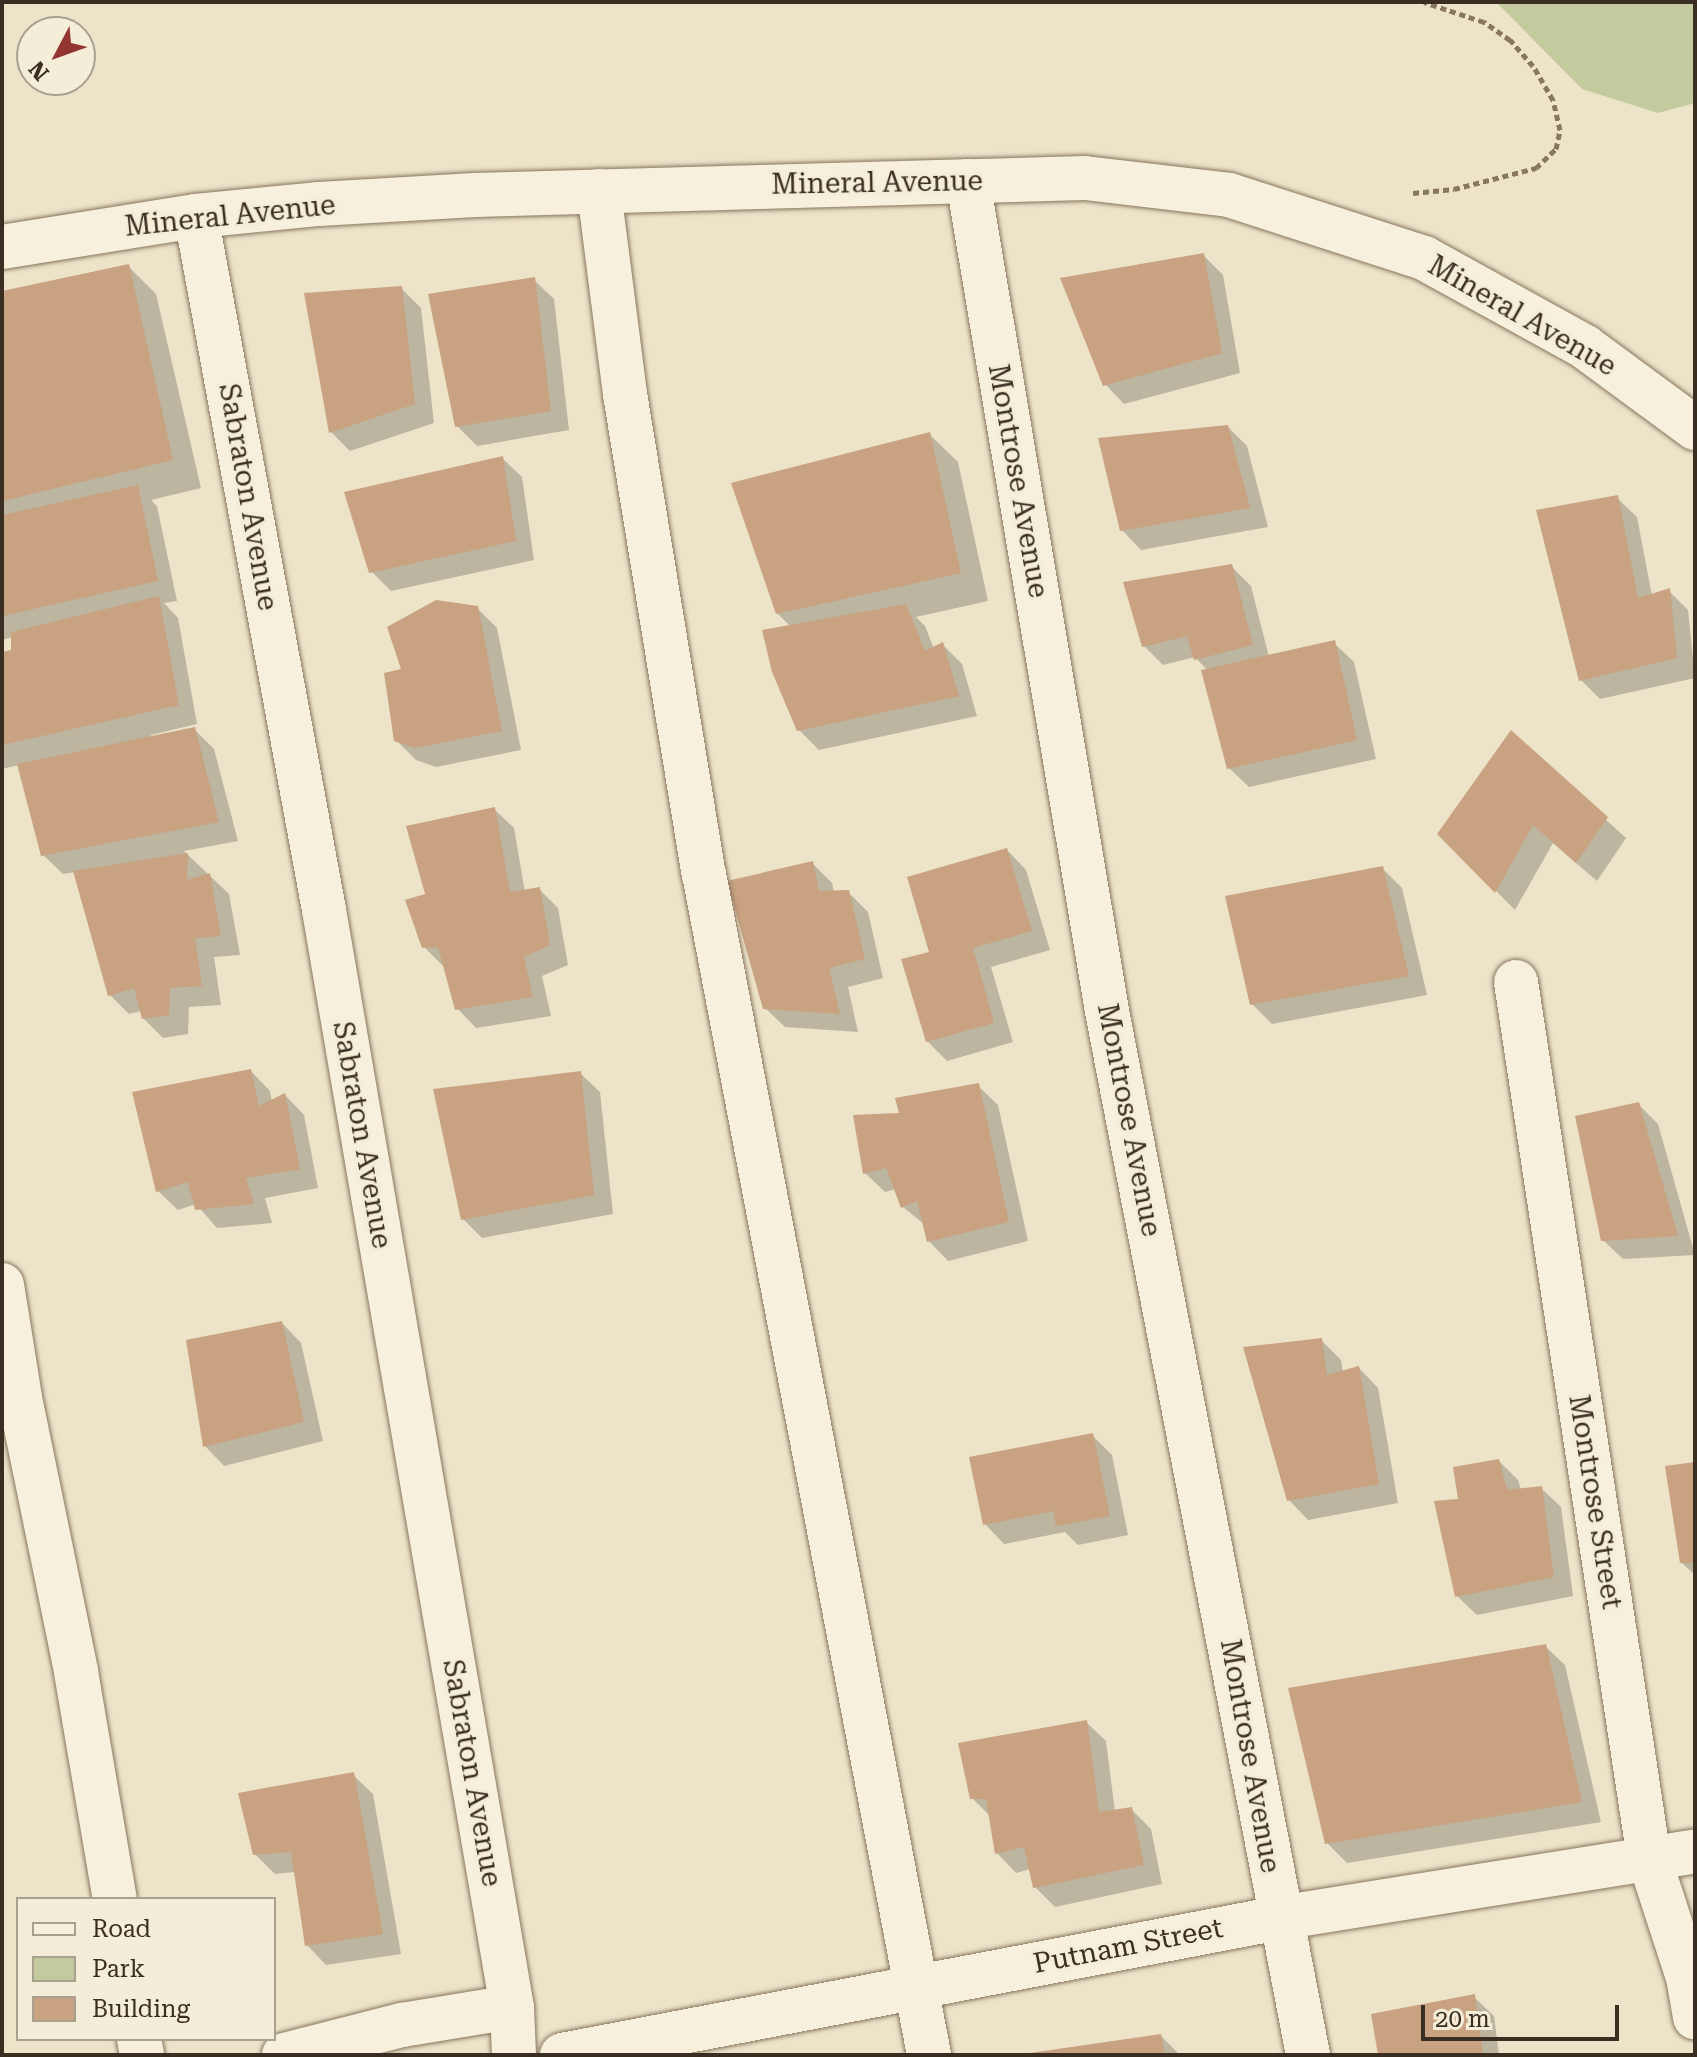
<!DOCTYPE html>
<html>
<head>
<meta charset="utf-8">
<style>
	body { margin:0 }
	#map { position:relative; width:1697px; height:2057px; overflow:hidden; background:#ece3c9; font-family:"Roboto Serif",serif }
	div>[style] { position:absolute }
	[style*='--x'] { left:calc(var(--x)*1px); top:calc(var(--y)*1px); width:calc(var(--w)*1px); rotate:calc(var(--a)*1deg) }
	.green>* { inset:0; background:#c3ca9d }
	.shadow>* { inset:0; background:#0003 }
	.building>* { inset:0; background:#c8a281 }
	.path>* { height:5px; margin-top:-2.5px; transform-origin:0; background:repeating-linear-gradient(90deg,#88765e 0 6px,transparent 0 10px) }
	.roads { filter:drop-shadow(0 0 2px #88765e) drop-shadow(0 0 2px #88765e) }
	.minor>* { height:44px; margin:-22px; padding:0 22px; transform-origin:22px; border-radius:22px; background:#f7f0dc }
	span { translate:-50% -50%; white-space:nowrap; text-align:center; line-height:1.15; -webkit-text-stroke:6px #f4edd8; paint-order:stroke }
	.street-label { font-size:28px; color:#392e21 }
	.frame { position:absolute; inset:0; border:4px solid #392e21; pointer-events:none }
	.legend { position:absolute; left:16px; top:1897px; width:260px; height:144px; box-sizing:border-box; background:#f4edd8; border:2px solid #a9a18f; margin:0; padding:10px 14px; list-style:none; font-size:24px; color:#392e21 }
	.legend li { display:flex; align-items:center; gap:16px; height:40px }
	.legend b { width:40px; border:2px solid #a9a18f }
	.north { position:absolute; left:16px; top:16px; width:80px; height:80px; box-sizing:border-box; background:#f4edd8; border:2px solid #a9a18f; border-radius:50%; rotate:229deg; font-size:22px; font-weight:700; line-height:32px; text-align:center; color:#392e21 }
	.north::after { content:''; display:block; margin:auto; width:28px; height:36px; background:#933632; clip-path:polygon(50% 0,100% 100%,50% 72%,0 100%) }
	.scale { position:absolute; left:1421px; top:2005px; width:198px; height:36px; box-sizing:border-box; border:4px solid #392e21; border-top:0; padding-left:10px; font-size:24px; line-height:28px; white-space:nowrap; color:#392e21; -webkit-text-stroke:6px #f4edd8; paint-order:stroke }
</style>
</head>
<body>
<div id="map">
	<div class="green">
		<i style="clip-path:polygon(1496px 2px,1695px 2px,1695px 103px,1658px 113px,1582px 89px)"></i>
	</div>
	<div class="shadow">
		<i style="clip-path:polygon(1203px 255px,1223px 275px,1240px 373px,1124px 404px,1105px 384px)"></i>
		<i style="clip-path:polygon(128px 266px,156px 294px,201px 488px,151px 500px,157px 506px,177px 601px,164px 603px,178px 618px,197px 724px,151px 735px,152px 738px,195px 730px,214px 749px,238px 841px,184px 851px,229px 894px,240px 955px,214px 957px,221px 1005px,189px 1007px,188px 1034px,163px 1038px,143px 1018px,141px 1011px,129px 1014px,110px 995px,76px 872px,63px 874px,43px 855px,19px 765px,2px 769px,2px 654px,13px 652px,13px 637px,2px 640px,2px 293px)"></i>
		<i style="clip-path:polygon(534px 280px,554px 299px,569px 430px,477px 446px,457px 426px)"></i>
		<i style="clip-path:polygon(401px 288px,421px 308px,434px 423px,350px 451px,331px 432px)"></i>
		<i style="clip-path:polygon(1228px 427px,1247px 446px,1268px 527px,1141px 550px,1122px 530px)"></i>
		<i style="clip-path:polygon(929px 434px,958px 462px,988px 601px,916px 617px,925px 626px,934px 649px,943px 645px,962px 664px,977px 716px,819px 750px,799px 730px,791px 627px,777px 613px)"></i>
		<i style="clip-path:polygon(502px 458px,522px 477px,534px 560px,391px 591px,371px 571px)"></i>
		<i style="clip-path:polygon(1617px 498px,1637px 517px,1652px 596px,1669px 591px,1688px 610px,1695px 678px,1600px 699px,1581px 680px)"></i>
		<i style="clip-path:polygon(1231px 566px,1251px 586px,1269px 657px,1334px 643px,1354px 662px,1376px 759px,1249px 787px,1229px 768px,1208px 671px,1195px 657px,1163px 665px,1144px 646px)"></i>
		<i style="clip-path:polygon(477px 608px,497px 628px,521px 750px,436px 767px,416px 760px,396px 740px,403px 670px)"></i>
		<i style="clip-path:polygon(1511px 733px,1626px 838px,1597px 881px,1553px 843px,1515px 910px,1439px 834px)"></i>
		<i style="clip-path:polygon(494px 809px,514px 828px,525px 892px,539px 889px,558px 908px,568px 965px,542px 976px,551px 1016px,476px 1028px,457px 1008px,444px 967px,424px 947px)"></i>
		<i style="clip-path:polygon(1007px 850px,1026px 870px,1050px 950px,991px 967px,1013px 1042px,947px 1061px,927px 1041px,931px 954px)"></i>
		<i style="clip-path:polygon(812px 863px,832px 883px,834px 893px,848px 892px,868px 912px,883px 978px,848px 987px,858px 1032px,785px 1027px,765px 1008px)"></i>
		<i style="clip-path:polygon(1382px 868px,1402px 888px,1427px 995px,1272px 1024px,1252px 1004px)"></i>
		<i style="clip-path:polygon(251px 1071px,270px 1091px,272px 1102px,285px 1095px,304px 1115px,318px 1188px,265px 1198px,272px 1223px,217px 1228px,196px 1204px,178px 1210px,158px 1191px)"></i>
		<i style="clip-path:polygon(580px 1073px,600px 1092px,613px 1214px,482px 1238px,463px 1219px)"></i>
		<i style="clip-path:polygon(978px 1086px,998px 1105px,1028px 1241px,948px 1261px,929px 1241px,925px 1225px,903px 1207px,896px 1189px,885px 1192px,865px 1173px)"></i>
		<i style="clip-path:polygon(1639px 1105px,1658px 1124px,1695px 1255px,1623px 1259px,1603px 1240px)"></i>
		<i style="clip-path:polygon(282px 1323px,301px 1343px,323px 1441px,224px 1466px,205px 1446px)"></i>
		<i style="clip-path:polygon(1321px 1340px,1341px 1360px,1343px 1373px,1359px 1368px,1378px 1388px,1398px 1503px,1308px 1520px,1289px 1500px)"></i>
		<i style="clip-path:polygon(1092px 1435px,1112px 1455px,1128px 1535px,1078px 1545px,1065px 1532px,1004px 1544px,985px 1524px)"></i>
		<i style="clip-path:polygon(1499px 1461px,1518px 1480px,1521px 1490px,1541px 1488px,1561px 1507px,1573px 1596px,1477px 1615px,1457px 1596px,1460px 1501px)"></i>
		<i style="clip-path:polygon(1695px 1464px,1695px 1575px,1682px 1563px)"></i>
		<i style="clip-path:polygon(1545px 1646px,1565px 1665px,1601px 1822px,1347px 1863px,1327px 1843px)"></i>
		<i style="clip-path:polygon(1086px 1722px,1106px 1741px,1115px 1812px,1131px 1809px,1151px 1829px,1162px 1884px,1055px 1907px,1035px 1887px,1031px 1869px,1016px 1873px,997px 1853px,991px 1817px,972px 1798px)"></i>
		<i style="clip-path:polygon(353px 1775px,373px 1794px,401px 1954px,326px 1965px,307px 1945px,296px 1872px,275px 1874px,255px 1854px)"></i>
		<i style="clip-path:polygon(1474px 1997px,1494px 2016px,1499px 2055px,1380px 2055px)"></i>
		<i style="clip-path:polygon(1161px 2036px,1180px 2055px,1031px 2055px)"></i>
	</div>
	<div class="building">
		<i style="clip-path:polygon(1204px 253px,1222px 353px,1103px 386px,1060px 278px)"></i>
		<i style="clip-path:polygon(129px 264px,173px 460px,2px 501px,2px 291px)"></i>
		<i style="clip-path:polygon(535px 277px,551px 411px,455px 427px,428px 294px)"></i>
		<i style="clip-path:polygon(402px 286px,415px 404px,329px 433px,304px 293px)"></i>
		<i style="clip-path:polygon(1228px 425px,1250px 508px,1120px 531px,1098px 438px)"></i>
		<i style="clip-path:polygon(930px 432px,961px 573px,776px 614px,731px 483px)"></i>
		<i style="clip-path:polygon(503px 456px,516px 541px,369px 573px,344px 492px)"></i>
		<i style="clip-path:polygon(138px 485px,158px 581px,2px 616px,2px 515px)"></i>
		<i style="clip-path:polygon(1618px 495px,1638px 598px,1670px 588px,1677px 658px,1579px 681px,1536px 510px)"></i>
		<i style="clip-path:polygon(1232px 564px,1253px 645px,1194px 660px,1187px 636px,1142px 647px,1123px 582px)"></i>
		<i style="clip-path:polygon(159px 596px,179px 705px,2px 745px,2px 652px,11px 650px,11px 632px)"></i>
		<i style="clip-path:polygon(436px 600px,478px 606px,502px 731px,415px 748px,394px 741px,384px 673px,401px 669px,387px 627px)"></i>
		<i style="clip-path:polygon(906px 604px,925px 651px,943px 642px,959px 696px,797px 731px,772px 672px,762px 630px)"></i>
		<i style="clip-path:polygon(1335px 640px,1357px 740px,1227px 769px,1201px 670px)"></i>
		<i style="clip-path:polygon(195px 727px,219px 822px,41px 856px,17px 764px)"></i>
		<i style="clip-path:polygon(1511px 730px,1608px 817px,1576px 863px,1533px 825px,1495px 893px,1437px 834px)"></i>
		<i style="clip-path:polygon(495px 807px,510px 892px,540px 887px,550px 945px,524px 957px,533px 997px,455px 1010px,438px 947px,422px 948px,405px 900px,425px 894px,406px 826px)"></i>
		<i style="clip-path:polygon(1007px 848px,1032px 931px,973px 948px,994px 1023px,926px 1042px,901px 959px,929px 952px,907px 877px)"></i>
		<i style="clip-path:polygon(188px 853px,187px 880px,210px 873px,221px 936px,195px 938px,202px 986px,170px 988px,169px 1015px,142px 1019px,134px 988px,108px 996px,73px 871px)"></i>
		<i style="clip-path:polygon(813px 861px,819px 891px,849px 890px,865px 959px,829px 968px,840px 1014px,763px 1009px,727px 881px)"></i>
		<i style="clip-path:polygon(1383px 866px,1409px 976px,1250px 1005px,1225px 896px)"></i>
		<i style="clip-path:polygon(251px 1069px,259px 1106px,285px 1093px,300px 1169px,246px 1178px,254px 1204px,195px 1210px,188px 1182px,156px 1192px,132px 1092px)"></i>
		<i style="clip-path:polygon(581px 1071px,594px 1195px,461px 1220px,433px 1089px)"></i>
		<i style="clip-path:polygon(979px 1083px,1009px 1222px,927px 1242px,917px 1201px,901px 1208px,886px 1168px,863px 1174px,853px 1115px,899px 1113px,895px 1098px)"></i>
		<i style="clip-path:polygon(1639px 1102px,1678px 1236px,1601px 1241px,1575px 1116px)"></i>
		<i style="clip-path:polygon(282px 1321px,304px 1422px,203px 1447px,186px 1340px)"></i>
		<i style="clip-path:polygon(1322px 1338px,1327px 1375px,1359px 1366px,1379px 1484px,1287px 1501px,1243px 1347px)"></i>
		<i style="clip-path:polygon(1093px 1433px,1110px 1516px,1056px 1526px,1053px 1511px,983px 1525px,969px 1457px)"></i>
		<i style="clip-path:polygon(1499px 1459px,1507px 1490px,1542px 1486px,1554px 1577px,1455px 1597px,1434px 1501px,1458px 1499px,1453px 1467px)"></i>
		<i style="clip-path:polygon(1695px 1462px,1695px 1563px,1680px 1563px,1665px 1466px)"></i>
		<i style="clip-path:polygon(1546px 1644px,1582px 1802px,1325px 1844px,1288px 1688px)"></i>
		<i style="clip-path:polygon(1087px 1720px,1099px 1812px,1132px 1807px,1144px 1865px,1033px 1888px,1024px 1847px,995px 1854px,986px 1799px,970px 1799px,958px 1743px)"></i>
		<i style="clip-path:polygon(354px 1772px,383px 1934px,305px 1946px,291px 1852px,253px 1855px,238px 1793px)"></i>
		<i style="clip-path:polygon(1475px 1994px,1483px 2055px,1378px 2055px,1371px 2014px)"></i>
		<i style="clip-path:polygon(1161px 2034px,1165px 2055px,1030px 2055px,1030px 2053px)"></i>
	</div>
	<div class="path">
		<i style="--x:1413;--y:193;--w:41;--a:-5.6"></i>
		<i style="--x:1454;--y:189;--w:85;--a:-14.4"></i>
		<i style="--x:1536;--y:168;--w:28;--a:-44"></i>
		<i style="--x:1556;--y:149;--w:19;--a:-78"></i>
		<i style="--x:1560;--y:130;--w:31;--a:-103"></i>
		<i style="--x:1553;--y:100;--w:39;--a:-120"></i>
		<i style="--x:1533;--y:66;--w:35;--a:-131"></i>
		<i style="--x:1510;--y:40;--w:32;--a:-145"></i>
		<i style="--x:1484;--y:22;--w:63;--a:-161.6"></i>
	</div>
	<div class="roads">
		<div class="minor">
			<i style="--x:968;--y:181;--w:842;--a:80.49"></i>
			<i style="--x:1107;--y:1011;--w:1063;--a:79.1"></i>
			<i style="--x:599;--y:191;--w:205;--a:82.7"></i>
			<i style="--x:625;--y:394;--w:486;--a:80.7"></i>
			<i style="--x:704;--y:874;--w:1202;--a:79.21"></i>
			<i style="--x:196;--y:216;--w:706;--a:79.55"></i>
			<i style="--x:324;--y:910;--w:1113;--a:80.28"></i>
			<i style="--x:512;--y:2007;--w:48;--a:87.6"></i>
			<i style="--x:2;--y:247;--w:196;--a:-9.1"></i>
			<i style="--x:196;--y:216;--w:124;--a:-5.6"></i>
			<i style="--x:319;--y:204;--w:156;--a:-3.3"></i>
			<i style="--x:475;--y:195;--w:610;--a:-1.6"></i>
			<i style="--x:1085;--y:178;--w:145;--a:6.7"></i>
			<i style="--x:1229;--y:195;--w:205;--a:17.9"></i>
			<i style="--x:1424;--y:258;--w:184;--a:28.9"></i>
			<i style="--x:1585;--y:347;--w:137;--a:36.4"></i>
			<i style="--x:1516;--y:982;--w:886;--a:81.37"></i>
			<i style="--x:1649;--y:1858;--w:125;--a:71.9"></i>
			<i style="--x:1688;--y:1977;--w:41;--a:80.1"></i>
			<i style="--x:2;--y:1285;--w:114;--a:80.9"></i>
			<i style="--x:20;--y:1398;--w:280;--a:78.4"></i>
			<i style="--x:76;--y:1672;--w:230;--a:80.3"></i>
			<i style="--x:139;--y:2039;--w:16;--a:79"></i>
			<i style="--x:284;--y:2055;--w:122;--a:-14.3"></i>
			<i style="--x:402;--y:2025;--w:111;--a:-9.3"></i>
			<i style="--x:562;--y:2055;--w:730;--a:-10.82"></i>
			<i style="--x:1279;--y:1918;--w:421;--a:-9.1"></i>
		</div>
	</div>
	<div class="street-label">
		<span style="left:877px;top:183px;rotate:-1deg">Mineral Avenue</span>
		<span style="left:230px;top:216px;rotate:-6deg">Mineral Avenue</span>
		<span style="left:1522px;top:316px;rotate:30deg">Mineral Avenue</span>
		<span style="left:1018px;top:481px;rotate:80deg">Montrose Avenue</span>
		<span style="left:248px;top:497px;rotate:80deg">Sabraton Avenue</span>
		<span style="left:1129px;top:1120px;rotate:79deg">Montrose Avenue</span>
		<span style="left:362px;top:1135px;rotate:80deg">Sabraton Avenue</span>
		<span style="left:1595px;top:1502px;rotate:81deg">Montrose Street</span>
		<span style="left:1250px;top:1756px;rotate:80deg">Montrose Avenue</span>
		<span style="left:472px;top:1773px;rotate:80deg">Sabraton Avenue</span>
		<span style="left:1128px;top:1946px;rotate:-11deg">Putnam Street</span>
	</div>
	<div class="frame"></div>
	<ul class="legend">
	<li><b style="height:10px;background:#f7f0dc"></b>Road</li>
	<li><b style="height:22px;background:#c3ca9d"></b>Park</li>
	<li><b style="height:22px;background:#c8a281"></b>Building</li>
	</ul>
	<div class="north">N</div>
	<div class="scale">20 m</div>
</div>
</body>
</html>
